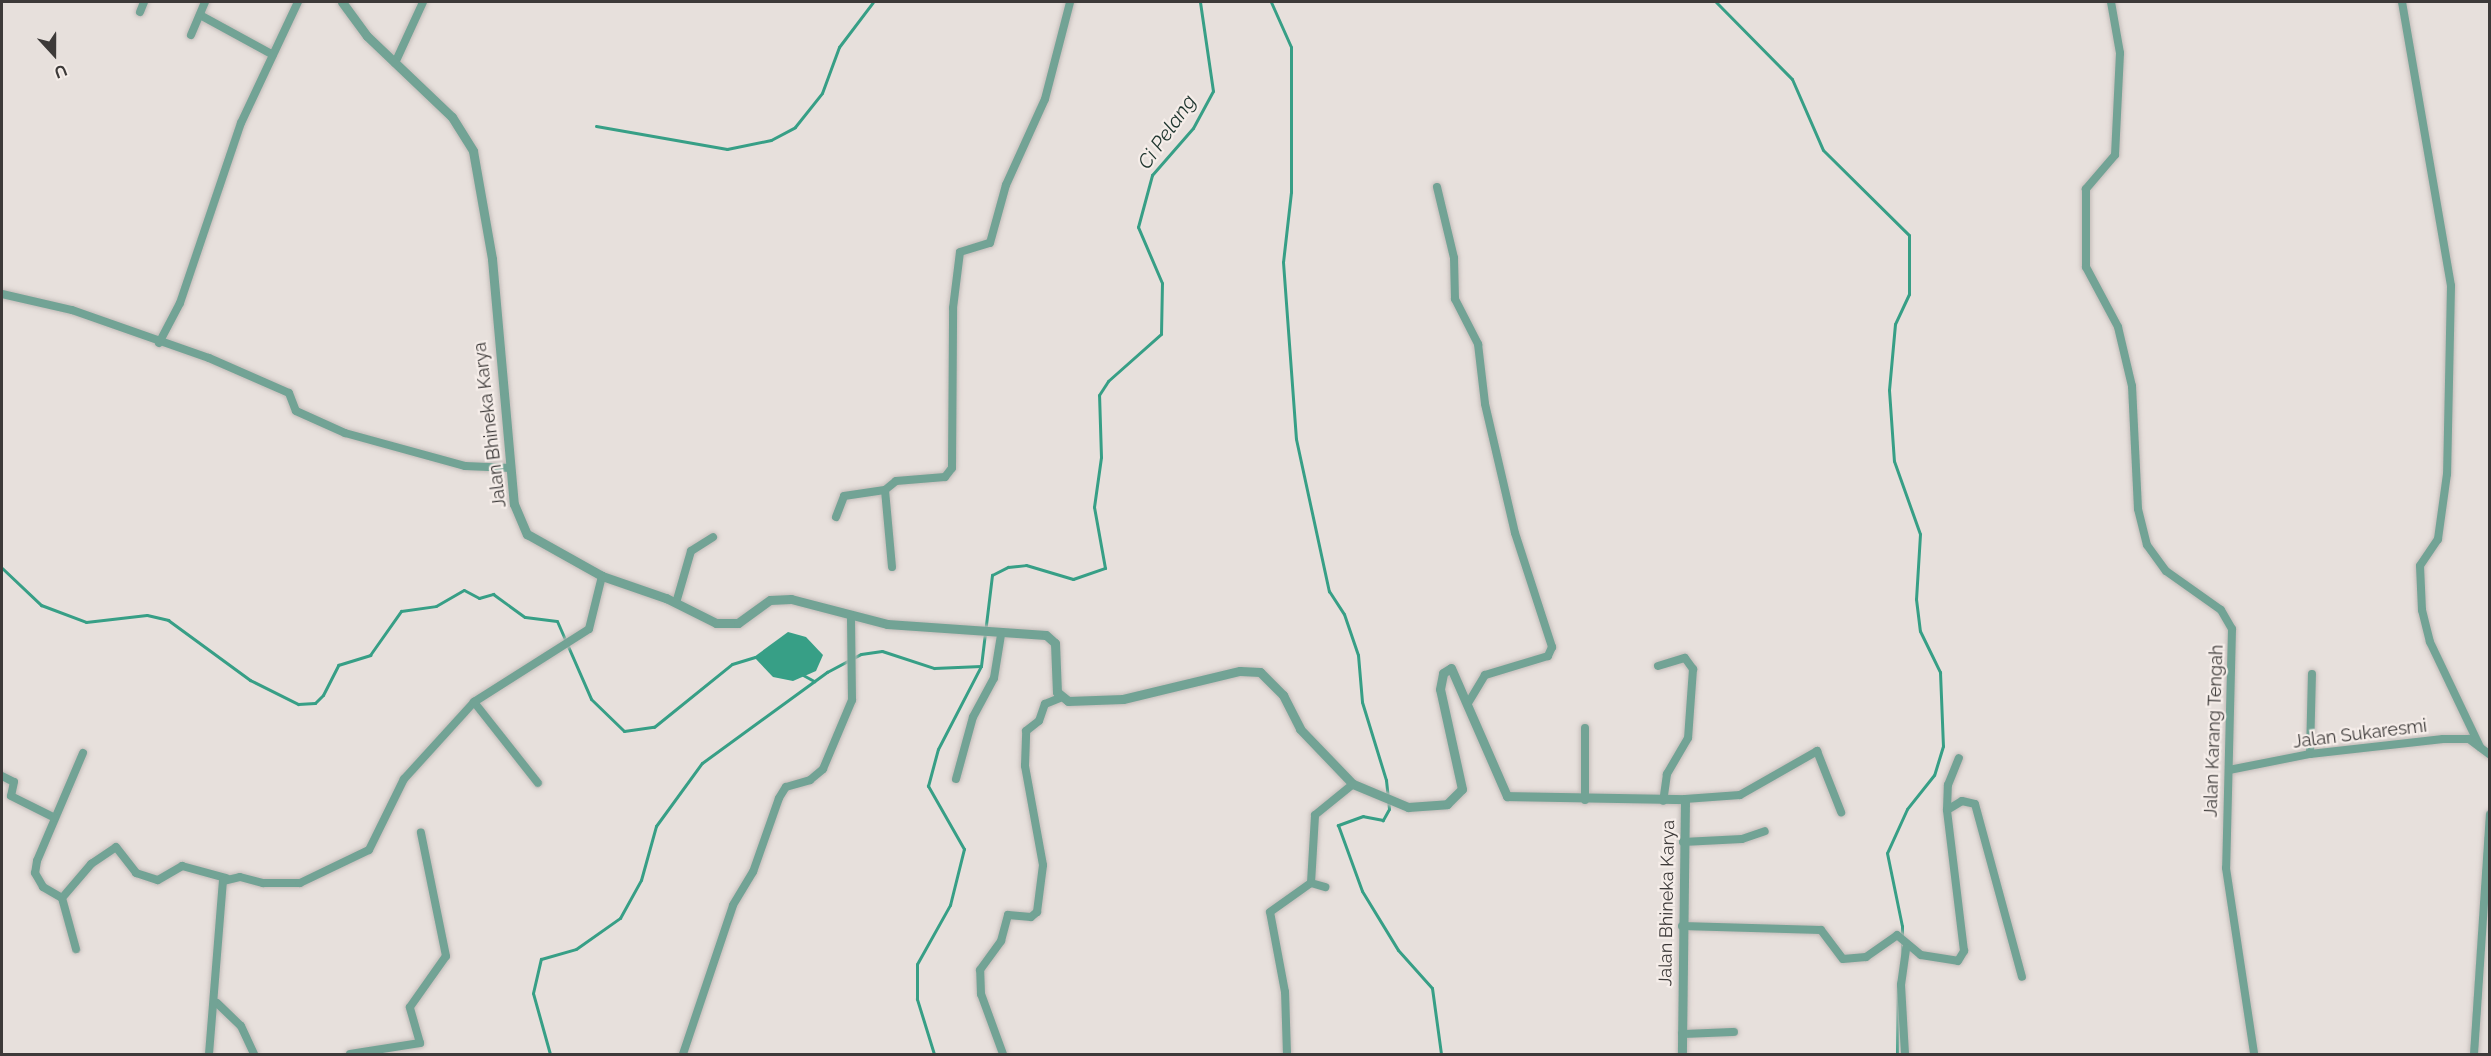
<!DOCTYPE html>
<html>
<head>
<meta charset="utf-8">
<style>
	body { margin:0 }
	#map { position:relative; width:2491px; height:1056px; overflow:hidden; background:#e7e0dc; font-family:Raleway,sans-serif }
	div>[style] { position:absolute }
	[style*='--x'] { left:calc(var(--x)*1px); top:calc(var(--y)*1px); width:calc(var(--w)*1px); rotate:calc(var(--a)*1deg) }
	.water>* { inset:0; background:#379f86 }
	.stream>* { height:3px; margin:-1.5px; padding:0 1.5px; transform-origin:1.5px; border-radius:1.5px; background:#379f86 }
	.roads { filter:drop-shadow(0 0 2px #c2bbb8) drop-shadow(0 0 2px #c2bbb8) }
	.minor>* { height:8px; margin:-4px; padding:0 4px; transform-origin:4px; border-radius:4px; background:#72a395 }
	.tertiary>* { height:9px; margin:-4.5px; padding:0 4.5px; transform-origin:4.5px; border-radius:4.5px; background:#72a395 }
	span { translate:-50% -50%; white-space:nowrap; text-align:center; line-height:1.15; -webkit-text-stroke:4.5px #f5ede9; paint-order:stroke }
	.street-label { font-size:18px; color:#3d3a39 }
	.water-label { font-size:20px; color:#1d342d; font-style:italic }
	.frame { position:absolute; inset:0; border:3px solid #3d3a39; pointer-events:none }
	.north { position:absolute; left:24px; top:24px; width:60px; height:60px; -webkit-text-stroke:4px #f5ede9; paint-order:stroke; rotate:159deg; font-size:16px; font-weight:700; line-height:24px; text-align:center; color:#3d3a39 }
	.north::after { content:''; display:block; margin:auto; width:21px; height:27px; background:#3d3a39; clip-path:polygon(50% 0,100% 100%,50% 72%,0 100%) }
</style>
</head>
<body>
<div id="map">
	<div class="water">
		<i style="clip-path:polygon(788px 632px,806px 637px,823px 655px,816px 671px,793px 681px,773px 677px,754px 657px)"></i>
	</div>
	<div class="stream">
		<i style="--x:1271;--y:2;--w:49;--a:66"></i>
		<i style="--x:1291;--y:47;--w:145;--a:90"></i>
		<i style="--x:1291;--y:192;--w:70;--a:96.5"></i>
		<i style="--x:1283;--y:262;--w:177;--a:85.8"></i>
		<i style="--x:1296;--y:439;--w:156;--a:77.8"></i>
		<i style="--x:1329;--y:591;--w:27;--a:57"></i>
		<i style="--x:1344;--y:614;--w:43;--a:71.1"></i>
		<i style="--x:1358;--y:655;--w:47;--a:85.1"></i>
		<i style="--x:1362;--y:702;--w:82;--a:72.9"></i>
		<i style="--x:1386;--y:780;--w:29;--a:84"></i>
		<i style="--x:1389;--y:809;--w:13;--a:119"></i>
		<i style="--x:1383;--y:820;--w:20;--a:-169"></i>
		<i style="--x:1363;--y:816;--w:27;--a:160"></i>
		<i style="--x:1338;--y:825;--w:70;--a:70"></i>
		<i style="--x:1362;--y:891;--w:69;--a:58.6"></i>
		<i style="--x:1398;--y:950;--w:51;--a:48.2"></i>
		<i style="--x:1432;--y:988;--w:67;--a:82.2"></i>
		<i style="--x:1716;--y:2;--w:108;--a:45.4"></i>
		<i style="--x:1792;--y:79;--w:77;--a:66.4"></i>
		<i style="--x:1823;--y:150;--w:121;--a:44.7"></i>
		<i style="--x:1909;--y:235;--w:59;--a:90"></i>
		<i style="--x:1909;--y:294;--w:33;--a:115"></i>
		<i style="--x:1895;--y:324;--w:66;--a:95.2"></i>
		<i style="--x:1889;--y:390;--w:71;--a:86"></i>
		<i style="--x:1894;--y:461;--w:77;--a:70.4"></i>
		<i style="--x:1920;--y:534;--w:65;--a:93.5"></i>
		<i style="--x:1916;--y:599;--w:32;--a:83"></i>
		<i style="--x:1920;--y:631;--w:46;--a:64"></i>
		<i style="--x:1940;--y:672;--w:74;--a:87.7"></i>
		<i style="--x:1943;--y:746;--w:30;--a:107"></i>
		<i style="--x:1934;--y:775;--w:43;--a:128.5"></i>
		<i style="--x:1907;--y:809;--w:48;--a:114.4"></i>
		<i style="--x:1887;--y:853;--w:75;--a:78.4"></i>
		<i style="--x:1902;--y:926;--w:29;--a:90"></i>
		<i style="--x:596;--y:126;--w:133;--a:10"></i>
		<i style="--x:727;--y:149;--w:45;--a:-11.6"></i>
		<i style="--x:771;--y:140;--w:27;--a:-28"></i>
		<i style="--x:795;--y:127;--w:43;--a:-51.5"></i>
		<i style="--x:822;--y:93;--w:49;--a:-69.7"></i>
		<i style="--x:839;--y:47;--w:56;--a:-52.9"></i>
		<i style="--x:2;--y:568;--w:54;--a:43.5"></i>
		<i style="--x:41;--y:605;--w:48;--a:20.7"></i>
		<i style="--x:86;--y:622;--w:61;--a:-6.5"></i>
		<i style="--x:147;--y:615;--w:22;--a:13"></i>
		<i style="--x:168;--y:620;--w:102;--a:36.2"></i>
		<i style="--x:250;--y:680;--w:54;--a:26.6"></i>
		<i style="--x:298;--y:704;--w:17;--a:-3"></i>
		<i style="--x:315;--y:703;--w:11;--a:-45"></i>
		<i style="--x:323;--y:695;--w:34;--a:-63"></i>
		<i style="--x:338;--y:665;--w:34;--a:-17"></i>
		<i style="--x:370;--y:655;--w:54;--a:-54.8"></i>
		<i style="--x:401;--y:611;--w:35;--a:-8"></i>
		<i style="--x:436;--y:606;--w:32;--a:-30"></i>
		<i style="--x:464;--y:590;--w:17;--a:28"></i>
		<i style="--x:479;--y:598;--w:15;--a:-16"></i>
		<i style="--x:493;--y:594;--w:39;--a:36"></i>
		<i style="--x:525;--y:617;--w:32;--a:7"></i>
		<i style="--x:557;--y:621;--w:85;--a:66.4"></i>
		<i style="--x:591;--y:699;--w:46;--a:44.1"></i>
		<i style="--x:624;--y:731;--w:30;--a:-8"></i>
		<i style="--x:654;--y:727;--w:100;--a:-38.9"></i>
		<i style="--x:732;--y:664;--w:24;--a:-17"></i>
		<i style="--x:803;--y:675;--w:13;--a:29"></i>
		<i style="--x:550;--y:1054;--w:63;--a:-105.6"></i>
		<i style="--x:533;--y:993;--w:35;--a:-77"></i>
		<i style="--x:541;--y:959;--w:36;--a:-16"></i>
		<i style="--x:576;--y:949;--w:54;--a:-35.2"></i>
		<i style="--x:620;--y:918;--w:43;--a:-61.1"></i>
		<i style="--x:641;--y:880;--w:56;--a:-74.5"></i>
		<i style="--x:656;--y:826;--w:78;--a:-53.9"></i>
		<i style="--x:702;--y:763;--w:155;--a:-36.1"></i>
		<i style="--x:827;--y:672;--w:38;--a:-28"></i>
		<i style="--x:861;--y:654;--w:21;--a:-8"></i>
		<i style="--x:882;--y:651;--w:55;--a:18.1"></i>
		<i style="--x:934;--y:668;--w:47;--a:-2.4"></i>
		<i style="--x:981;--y:666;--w:92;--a:-83.1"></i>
		<i style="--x:992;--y:575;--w:18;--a:-27"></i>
		<i style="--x:1008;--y:567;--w:18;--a:-6"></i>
		<i style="--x:1026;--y:565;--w:49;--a:16.6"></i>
		<i style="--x:1073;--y:579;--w:34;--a:-19"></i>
		<i style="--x:1105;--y:568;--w:62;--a:-100.2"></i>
		<i style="--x:1094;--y:507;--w:50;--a:-82"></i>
		<i style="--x:1101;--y:457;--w:62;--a:-91.8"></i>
		<i style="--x:1099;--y:395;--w:17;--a:-57"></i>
		<i style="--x:1108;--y:381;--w:71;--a:-41.6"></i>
		<i style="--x:1161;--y:334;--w:51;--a:-88.9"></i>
		<i style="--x:1162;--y:283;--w:61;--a:-113.2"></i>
		<i style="--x:1138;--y:227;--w:54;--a:-74.9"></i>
		<i style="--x:1152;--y:175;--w:62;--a:-48.9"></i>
		<i style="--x:1193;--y:128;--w:42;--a:-61.6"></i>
		<i style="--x:1213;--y:91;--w:90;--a:-98.3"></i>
		<i style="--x:934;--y:1054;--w:58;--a:-107.2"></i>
		<i style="--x:917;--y:999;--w:35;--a:-90"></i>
		<i style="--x:917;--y:964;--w:68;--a:-60.8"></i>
		<i style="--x:950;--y:905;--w:58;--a:-76"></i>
		<i style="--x:964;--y:849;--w:73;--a:-119.7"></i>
		<i style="--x:928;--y:786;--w:38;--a:-75"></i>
		<i style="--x:938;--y:749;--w:93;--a:-62.6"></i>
		<i style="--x:1897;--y:1054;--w:72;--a:-89.2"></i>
	</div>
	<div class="roads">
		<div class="minor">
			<i style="--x:2111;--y:2;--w:52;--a:80"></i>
			<i style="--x:2120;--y:53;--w:102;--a:92.8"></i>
			<i style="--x:2115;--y:155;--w:45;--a:130.5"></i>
			<i style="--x:2086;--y:189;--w:78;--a:90"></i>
			<i style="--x:2086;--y:267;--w:68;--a:61.9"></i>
			<i style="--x:2118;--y:327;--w:61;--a:76.7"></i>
			<i style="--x:2132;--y:386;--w:123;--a:87.2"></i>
			<i style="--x:2138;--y:509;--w:37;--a:76"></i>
			<i style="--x:2147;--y:545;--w:32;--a:54"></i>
			<i style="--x:2166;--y:571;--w:67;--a:35.3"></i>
			<i style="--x:2221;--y:610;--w:22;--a:60"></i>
			<i style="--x:2232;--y:629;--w:239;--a:91.4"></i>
			<i style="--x:2226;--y:868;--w:188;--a:81.4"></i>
			<i style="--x:2402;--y:2;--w:288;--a:80.2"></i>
			<i style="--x:2451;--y:286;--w:188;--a:91.2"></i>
			<i style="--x:2447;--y:474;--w:66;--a:97.9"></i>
			<i style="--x:2438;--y:539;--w:32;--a:124"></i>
			<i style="--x:2420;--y:566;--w:44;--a:87.4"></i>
			<i style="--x:2422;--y:610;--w:33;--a:76"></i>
			<i style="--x:2430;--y:642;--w:116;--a:64.5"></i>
			<i style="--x:140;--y:12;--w:11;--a:-68"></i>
			<i style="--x:200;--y:15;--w:83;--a:28.7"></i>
			<i style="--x:191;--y:35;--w:36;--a:-67"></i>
			<i style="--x:395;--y:63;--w:67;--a:-65.3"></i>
			<i style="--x:1437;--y:187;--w:73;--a:76.5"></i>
			<i style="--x:1454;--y:258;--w:41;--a:88.6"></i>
			<i style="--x:1455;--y:299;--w:51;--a:62.9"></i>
			<i style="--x:1478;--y:344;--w:60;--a:83.3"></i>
			<i style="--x:1485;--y:404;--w:132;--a:76.9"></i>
			<i style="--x:1515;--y:533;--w:120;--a:72"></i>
			<i style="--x:1552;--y:647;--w:10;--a:114"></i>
			<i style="--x:1548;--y:656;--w:66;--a:163.2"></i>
			<i style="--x:1485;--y:675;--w:33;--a:121"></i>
			<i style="--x:2;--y:294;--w:72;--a:12.9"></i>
			<i style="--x:72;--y:310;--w:145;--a:19.3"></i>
			<i style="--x:209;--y:358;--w:87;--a:23.6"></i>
			<i style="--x:289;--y:393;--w:19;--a:69"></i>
			<i style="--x:296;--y:411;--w:54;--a:24.2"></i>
			<i style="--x:345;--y:433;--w:124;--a:15.4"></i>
			<i style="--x:465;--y:466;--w:46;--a:2.5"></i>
			<i style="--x:159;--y:343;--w:45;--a:-62.3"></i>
			<i style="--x:180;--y:303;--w:190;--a:-71.3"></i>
			<i style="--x:241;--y:123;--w:134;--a:-64.8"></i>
			<i style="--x:836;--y:517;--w:22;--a:-69"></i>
			<i style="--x:844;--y:496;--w:41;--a:-8.3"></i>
			<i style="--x:892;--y:567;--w:77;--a:-95.2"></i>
			<i style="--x:885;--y:490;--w:14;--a:-39"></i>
			<i style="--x:896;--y:481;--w:49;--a:-4.7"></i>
			<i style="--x:945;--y:477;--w:11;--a:-52"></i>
			<i style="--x:952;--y:468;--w:160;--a:-89.6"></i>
			<i style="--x:953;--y:308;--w:56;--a:-82.9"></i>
			<i style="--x:960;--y:252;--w:31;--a:-17"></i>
			<i style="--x:990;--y:243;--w:60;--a:-74.6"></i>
			<i style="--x:1006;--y:185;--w:94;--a:-65.6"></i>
			<i style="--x:1045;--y:99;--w:100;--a:-75.5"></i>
			<i style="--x:676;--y:603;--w:54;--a:-73.9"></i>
			<i style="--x:691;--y:551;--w:26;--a:-32"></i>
			<i style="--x:1658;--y:666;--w:28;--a:-17"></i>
			<i style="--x:1685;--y:658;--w:14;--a:54"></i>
			<i style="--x:1693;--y:669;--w:69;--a:94.1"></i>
			<i style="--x:1688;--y:738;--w:42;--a:120.3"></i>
			<i style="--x:1667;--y:774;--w:27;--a:98"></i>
			<i style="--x:474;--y:702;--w:103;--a:51.7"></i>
			<i style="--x:83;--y:753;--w:117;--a:113.1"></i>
			<i style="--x:37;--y:861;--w:12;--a:99"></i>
			<i style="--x:35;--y:873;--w:16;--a:60"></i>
			<i style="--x:43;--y:887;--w:22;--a:30"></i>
			<i style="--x:62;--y:898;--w:45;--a:-49.5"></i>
			<i style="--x:91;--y:864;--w:30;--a:-34"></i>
			<i style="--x:116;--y:847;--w:33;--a:52"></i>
			<i style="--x:136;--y:873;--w:23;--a:18"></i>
			<i style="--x:158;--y:880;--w:28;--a:-30"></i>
			<i style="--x:182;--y:866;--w:46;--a:15.3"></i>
			<i style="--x:2310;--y:754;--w:80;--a:-88.6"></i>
			<i style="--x:2229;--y:770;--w:83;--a:-11.2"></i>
			<i style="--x:2310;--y:754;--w:134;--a:-6.4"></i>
			<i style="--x:2443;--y:739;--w:26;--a:0"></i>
			<i style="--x:2469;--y:739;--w:26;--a:37"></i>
			<i style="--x:2;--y:776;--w:13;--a:27"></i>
			<i style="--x:14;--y:782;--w:14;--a:102"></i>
			<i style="--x:11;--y:796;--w:49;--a:26.6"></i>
			<i style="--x:956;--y:779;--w:64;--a:-74.7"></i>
			<i style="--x:973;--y:717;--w:44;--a:-61.7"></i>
			<i style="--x:994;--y:678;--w:44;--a:-80.8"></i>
			<i style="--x:1685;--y:799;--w:55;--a:-4.2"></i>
			<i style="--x:1740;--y:795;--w:89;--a:-29.7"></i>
			<i style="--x:1817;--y:751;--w:66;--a:68.5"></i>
			<i style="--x:1585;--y:800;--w:72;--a:-90"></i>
			<i style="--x:1947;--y:810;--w:17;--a:-31"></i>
			<i style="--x:1962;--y:801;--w:13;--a:13"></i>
			<i style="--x:1975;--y:804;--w:179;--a:74.8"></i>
			<i style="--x:1683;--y:842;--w:59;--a:-2.9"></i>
			<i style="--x:1742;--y:839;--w:24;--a:-19"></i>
			<i style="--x:1311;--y:883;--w:68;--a:-86.6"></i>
			<i style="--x:1315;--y:815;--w:49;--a:-39.2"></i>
			<i style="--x:62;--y:898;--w:53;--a:74.6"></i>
			<i style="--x:1682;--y:926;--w:139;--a:1.6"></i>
			<i style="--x:1821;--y:930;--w:36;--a:53"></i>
			<i style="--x:1843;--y:959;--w:23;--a:-5"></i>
			<i style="--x:1866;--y:957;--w:38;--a:-35"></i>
			<i style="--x:1897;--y:935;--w:31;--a:40"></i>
			<i style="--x:1921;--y:955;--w:37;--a:9"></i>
			<i style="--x:1958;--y:961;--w:12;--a:-59"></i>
			<i style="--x:1964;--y:951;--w:142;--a:-96.9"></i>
			<i style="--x:1947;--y:810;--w:25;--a:-88"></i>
			<i style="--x:1948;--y:785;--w:29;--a:-68"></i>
			<i style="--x:217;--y:1003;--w:33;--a:44"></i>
			<i style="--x:241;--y:1026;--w:31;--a:65"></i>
			<i style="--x:1682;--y:1034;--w:52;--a:-2.2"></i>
			<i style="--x:209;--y:1054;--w:174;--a:-85.4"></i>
			<i style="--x:223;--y:881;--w:17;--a:-13"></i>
			<i style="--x:240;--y:877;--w:24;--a:15"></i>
			<i style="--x:263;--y:883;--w:37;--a:0"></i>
			<i style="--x:300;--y:883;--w:76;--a:-25.6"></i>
			<i style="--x:369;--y:850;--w:79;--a:-63.8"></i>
			<i style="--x:404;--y:779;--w:104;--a:-47.7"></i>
			<i style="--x:474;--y:702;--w:136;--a:-32.4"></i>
			<i style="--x:589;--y:629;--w:55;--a:-76.2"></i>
			<i style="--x:350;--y:1054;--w:71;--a:-8.9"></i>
			<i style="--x:420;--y:1043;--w:37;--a:-106"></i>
			<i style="--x:410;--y:1007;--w:62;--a:-54.8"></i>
			<i style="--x:446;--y:956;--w:126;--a:-101.5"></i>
			<i style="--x:683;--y:1054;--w:157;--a:-71.4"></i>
			<i style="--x:733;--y:905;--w:39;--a:-59"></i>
			<i style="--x:753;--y:872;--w:78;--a:-70.6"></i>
			<i style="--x:779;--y:798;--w:13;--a:-58"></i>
			<i style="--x:786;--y:787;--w:25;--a:-16"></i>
			<i style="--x:810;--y:780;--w:17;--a:-40"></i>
			<i style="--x:823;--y:769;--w:75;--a:-67.2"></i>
			<i style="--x:852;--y:700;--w:84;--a:-90.7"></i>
			<i style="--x:1003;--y:1054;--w:64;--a:-110.1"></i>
			<i style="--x:981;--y:994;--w:24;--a:-92"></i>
			<i style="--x:980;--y:970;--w:36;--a:-54"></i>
			<i style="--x:1001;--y:941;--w:27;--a:-75"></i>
			<i style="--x:1008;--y:915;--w:23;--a:5"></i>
			<i style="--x:1031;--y:917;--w:8;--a:-40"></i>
			<i style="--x:1037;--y:912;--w:47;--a:-82.7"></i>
			<i style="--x:1043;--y:865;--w:101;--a:-100.3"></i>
			<i style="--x:1025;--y:766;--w:35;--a:-88"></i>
			<i style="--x:1026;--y:731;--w:16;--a:-38"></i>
			<i style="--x:1039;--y:721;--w:18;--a:-71"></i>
			<i style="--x:1045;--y:704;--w:16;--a:-22"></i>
			<i style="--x:1287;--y:1054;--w:62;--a:-91.8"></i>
			<i style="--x:1285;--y:992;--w:81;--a:-100.6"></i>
			<i style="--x:1270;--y:912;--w:50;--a:-35.3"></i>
			<i style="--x:1311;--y:883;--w:15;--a:16"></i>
			<i style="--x:1905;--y:1054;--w:69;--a:-93.3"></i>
			<i style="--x:1901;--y:985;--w:37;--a:-82"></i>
			<i style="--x:2474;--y:1054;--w:240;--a:-86.2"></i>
		</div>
		<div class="tertiary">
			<i style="--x:342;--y:2;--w:42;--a:53.7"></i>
			<i style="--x:367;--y:36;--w:117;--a:43.6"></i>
			<i style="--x:452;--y:117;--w:40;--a:58"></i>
			<i style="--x:473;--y:151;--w:110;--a:80"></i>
			<i style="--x:492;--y:259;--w:246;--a:84.9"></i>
			<i style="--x:514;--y:504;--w:33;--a:67"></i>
			<i style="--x:527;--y:534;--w:86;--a:29.2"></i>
			<i style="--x:602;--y:576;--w:68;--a:19"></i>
			<i style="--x:666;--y:598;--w:56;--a:26.6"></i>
			<i style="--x:716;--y:623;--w:22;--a:0"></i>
			<i style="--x:738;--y:623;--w:39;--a:-36"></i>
			<i style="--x:770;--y:600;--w:21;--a:-3"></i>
			<i style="--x:791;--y:599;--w:99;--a:14.6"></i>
			<i style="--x:887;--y:624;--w:159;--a:4"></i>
			<i style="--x:1046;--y:635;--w:12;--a:42"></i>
			<i style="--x:1055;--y:643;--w:49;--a:87.7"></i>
			<i style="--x:1057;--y:692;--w:14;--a:39"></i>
			<i style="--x:1068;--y:701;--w:55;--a:-2.1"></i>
			<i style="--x:1123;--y:699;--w:120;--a:-13.5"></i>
			<i style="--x:1240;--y:671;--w:20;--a:3"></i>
			<i style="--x:1260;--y:672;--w:33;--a:45"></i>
			<i style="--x:1283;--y:695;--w:38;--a:63"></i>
			<i style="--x:1300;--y:729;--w:76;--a:46.1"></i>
			<i style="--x:1353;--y:784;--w:60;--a:22.7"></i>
			<i style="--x:1408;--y:807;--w:39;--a:-4"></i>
			<i style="--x:1447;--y:804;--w:21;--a:-45"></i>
			<i style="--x:1462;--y:789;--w:102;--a:-102.4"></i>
			<i style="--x:1440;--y:689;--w:16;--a:-79"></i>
			<i style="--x:1443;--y:673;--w:9;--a:-32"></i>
			<i style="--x:1451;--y:668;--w:140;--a:66.4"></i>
			<i style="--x:1507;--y:796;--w:178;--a:1"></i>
			<i style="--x:1685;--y:799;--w:255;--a:90.7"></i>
		</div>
	</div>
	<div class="street-label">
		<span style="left:490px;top:425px;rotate:-97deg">Jalan Bhineka Karya</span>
		<span style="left:2214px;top:731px;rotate:-88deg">Jalan Karang Tengah</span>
		<span style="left:2360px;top:734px;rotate:-7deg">Jalan Sukaresmi</span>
		<span style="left:1667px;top:903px;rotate:-89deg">Jalan Bhineka Karya</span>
	</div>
	<div class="water-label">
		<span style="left:1167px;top:132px;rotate:-55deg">Ci Pelang</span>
	</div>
	<div class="frame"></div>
	<div class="north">U</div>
</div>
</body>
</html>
